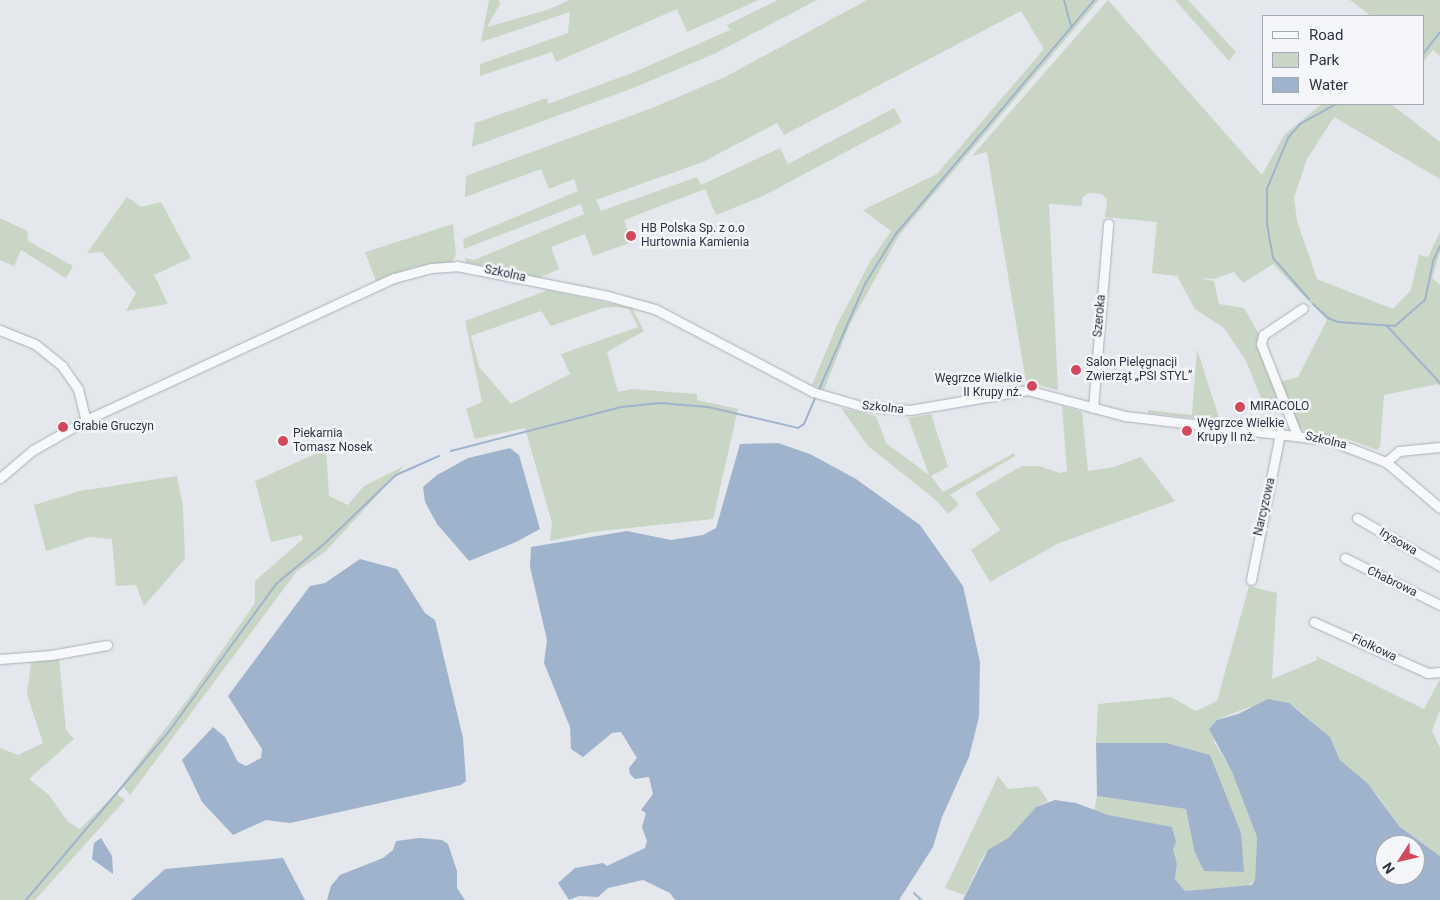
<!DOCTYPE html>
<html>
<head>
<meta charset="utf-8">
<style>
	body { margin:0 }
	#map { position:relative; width:1440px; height:900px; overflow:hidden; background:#e4e7ec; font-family:Roboto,sans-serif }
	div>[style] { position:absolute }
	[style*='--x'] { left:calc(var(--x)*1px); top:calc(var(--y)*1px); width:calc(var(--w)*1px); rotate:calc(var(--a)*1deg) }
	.green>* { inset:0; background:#c9d6c5 }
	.water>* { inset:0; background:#9fb4cc }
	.stream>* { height:2px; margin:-1px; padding:0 1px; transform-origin:1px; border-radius:1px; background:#9fb4cc }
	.roads { filter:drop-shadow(0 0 1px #a9aeb7) drop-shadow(0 0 1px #a9aeb7) }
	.minor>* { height:9px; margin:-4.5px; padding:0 4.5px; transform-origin:4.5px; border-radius:4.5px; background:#f7f8fa }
	.dots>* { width:14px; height:14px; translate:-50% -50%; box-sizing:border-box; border:2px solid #f4f6f9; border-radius:50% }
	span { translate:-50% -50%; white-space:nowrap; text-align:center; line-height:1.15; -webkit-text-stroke:5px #f4f6f9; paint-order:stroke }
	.poi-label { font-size:12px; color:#2b3445 }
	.left { translate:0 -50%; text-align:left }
	.right { translate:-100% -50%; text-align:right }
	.street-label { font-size:12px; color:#2b3445 }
	.legend { position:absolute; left:1262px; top:15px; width:162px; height:90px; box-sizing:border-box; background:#f4f6f9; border:1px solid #a4a8b1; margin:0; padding:6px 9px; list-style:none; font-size:15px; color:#2b3445 }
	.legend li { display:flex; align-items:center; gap:10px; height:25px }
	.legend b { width:25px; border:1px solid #a4a8b1 }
	.north { position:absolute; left:1375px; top:835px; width:50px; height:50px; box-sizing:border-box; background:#f4f6f9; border:1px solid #a4a8b1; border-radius:50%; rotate:235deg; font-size:14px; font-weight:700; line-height:20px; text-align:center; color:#2b3445 }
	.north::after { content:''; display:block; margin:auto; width:18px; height:22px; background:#d1495b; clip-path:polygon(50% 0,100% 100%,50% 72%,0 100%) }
</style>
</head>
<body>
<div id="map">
	<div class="green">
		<i style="clip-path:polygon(489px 0,499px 0,500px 4px,487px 27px,550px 9px,569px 0,759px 0,687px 32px,677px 9px,556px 62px,552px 52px,480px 76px,480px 64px,568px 33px,570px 12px,481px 42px)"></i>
		<i style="clip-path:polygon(778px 0,817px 0,716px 53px,636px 87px,472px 147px,475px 123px,547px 98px,548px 104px,632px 73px,730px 30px,727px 25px)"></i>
		<i style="clip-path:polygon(867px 0,1099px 0,900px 234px,850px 324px,824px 390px,812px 385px,837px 325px,870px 262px,891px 231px,863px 210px,937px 174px,1044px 49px,1021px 11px,784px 135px,777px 123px,703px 162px,596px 200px,601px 211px,697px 177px,701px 185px,780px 148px,788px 164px,894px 108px,902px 122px,761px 197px,716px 215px,705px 189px,624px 220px,632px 242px,593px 256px,585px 234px,551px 247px,559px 269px,539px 278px,466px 262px,465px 258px,474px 260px,584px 214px,581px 204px,464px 249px,463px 239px,578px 191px,574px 179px,549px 189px,541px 169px,465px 197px,466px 176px,652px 108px,725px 77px)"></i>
		<i style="clip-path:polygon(1108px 0,1262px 175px,1285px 134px,1322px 104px,1391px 104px,1440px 142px,1440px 179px,1334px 117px,1307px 159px,1294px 197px,1297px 221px,1317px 279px,1393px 309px,1411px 290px,1419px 255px,1428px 257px,1440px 232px,1440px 252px,1432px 278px,1440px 285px,1440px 387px,1438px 384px,1384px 395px,1380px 447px,1377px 450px,1347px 439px,1298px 429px,1279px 382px,1298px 377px,1327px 320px,1273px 264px,1243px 283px,1234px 272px,1213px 279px,1197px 278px,1214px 281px,1219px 304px,1244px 308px,1260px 336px,1285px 413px,1267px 413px,1246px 361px,1224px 328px,1195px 309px,1177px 276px,1152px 273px,1157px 222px,1105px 217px,1107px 200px,1102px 194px,1088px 193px,1082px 198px,1082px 206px,1049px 204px,1058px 390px,1026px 382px,987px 152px,972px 156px)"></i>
		<i style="clip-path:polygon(1175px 0,1188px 0,1236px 52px,1229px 61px)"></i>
		<i style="clip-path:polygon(1350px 0,1440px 0,1440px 56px,1433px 50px,1424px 61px,1424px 16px,1371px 16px)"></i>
		<i style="clip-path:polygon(127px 197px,141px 207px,161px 202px,191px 258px,154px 275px,168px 304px,126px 311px,136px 293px,102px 252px,87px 253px)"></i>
		<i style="clip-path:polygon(0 218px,27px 231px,28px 241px,73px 266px,66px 278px,21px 250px,14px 266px,0 260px)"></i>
		<i style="clip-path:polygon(453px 224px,456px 255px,451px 263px,414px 267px,376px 281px,365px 252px)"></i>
		<i style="clip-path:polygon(evenodd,548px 290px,632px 308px,644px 331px,607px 352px,618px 392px,631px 389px,697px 394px,697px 400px,738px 409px,713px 519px,592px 532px,550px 541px,552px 523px,525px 428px,475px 439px,466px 409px,482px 402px,465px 321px,548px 290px,616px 307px,629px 309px,638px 327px,561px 354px,570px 374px,511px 404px,479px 367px,471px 336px,541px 311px,551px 326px,603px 308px,616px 307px)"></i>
		<i style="clip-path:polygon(1197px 349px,1220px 421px,1148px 413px,1148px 410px,1192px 415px)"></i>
		<i style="clip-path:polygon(1062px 406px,1082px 412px,1088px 471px,1114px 467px,1141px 457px,1175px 501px,1057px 544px,990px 582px,971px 550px,1000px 530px,975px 493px,1022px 466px,1039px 466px,1060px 473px,1067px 471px)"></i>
		<i style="clip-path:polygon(841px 408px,876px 416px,886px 443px,929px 475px,908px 418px,931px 414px,948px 467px,931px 476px,943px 492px,1014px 453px,1015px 456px,950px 495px,959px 504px,948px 514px,937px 501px,868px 446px)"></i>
		<i style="clip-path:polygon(326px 449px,329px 496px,348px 505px,364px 486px,404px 466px,325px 552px,297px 571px,130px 795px,122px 785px,188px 699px,255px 603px,255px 581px,303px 539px,301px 535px,271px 542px,255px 481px)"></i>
		<i style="clip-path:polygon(177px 476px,183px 507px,185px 559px,144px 606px,136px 585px,116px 586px,112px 539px,89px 537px,46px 551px,34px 505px,80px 491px)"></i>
		<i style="clip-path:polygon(1249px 586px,1277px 593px,1272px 679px,1317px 660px,1316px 656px,1424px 709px,1440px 679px,1440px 710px,1432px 731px,1440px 748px,1440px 856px,1400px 827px,1378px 796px,1340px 760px,1330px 737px,1296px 708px,1249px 707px,1217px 720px,1214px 742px,1232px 772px,1257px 837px,1255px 879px,1249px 886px,1185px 891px,1175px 879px,1177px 864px,1173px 849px,1094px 811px,1097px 796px,1186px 809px,1194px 850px,1219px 780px,1210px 755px,1167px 743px,1096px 743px,1098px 704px,1171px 697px,1196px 711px,1217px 701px)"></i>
		<i style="clip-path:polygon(59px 658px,66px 730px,74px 739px,29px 779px,49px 795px,68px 822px,80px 829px,116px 793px,125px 800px,35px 900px,0 900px,0 748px,18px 755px,43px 743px,27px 694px,31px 663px)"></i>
		<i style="clip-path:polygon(998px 776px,1008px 789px,1038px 786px,1048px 801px,1036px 807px,1008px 838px,984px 855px,965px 895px,945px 888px)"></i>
	</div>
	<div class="water">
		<i style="clip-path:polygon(778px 443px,810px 454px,856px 479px,920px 525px,963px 586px,980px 662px,979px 717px,969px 757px,942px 817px,933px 847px,899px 900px,675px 900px,670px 893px,643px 880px,608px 888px,598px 897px,579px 896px,569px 900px,558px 883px,575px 868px,603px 863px,607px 866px,645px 848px,647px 841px,642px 827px,646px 813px,641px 810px,653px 794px,649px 777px,635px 779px,630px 774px,629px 768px,637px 758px,621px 732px,612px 733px,583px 757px,571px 749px,570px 727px,544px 663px,547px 640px,530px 567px,531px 547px,627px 531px,671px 540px,703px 535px,716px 528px,740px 444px)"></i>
		<i style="clip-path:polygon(510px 448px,519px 455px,540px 529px,516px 542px,469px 561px,437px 524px,425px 502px,423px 487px,437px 475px,468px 458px)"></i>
		<i style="clip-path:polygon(360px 559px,397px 569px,425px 613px,435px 620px,463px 738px,466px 781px,461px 785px,290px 823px,266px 820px,233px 835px,202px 802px,182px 760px,213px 727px,225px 737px,238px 762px,246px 766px,261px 758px,262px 749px,228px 696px,310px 586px,325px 583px)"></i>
		<i style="clip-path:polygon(evenodd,1268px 699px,1289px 703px,1330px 737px,1340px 760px,1368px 784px,1400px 827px,1440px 856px,1440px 900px,963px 900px,988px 850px,1008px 838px,1036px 807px,1055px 800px,1076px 803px,1108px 815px,1172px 827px,1176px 842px,1173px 849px,1177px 864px,1175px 879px,1185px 891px,1252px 885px,1255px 879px,1257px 837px,1232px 772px,1209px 729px,1217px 720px,1238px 714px,1268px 699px,1385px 845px,1415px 845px,1415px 875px,1385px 875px,1385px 845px)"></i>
		<i style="clip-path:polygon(1096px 743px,1167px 743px,1210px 755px,1241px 833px,1244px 872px,1204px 871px,1194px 850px,1186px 809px,1097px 796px)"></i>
		<i style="clip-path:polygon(101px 838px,112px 856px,113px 874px,92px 859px,94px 843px)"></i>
		<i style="clip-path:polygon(419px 838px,442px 840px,448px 844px,457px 871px,457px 888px,465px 900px,327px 900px,331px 886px,340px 875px,383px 858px,393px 850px,396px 841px)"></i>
		<i style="clip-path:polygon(283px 858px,305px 900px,131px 900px,165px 869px)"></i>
	</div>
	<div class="stream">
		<i style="--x:1064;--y:0;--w:27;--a:75"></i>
		<i style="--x:1424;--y:53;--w:26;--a:-53"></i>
		<i style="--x:1309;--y:299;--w:55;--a:-131.3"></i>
		<i style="--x:1273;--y:258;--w:35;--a:-100"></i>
		<i style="--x:1267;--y:224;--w:35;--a:-90"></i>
		<i style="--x:1267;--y:189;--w:55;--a:-67.6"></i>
		<i style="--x:1288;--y:138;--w:18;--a:-49"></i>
		<i style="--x:1300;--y:124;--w:41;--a:-29.1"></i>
		<i style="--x:1313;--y:304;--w:21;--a:43"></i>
		<i style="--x:1328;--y:318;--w:11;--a:22"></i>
		<i style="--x:1338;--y:322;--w:57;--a:4"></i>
		<i style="--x:1395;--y:326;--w:40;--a:-41"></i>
		<i style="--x:1425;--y:300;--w:40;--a:-78"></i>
		<i style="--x:1433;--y:261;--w:17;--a:-65"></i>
		<i style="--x:1387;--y:326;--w:78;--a:47.1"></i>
		<i style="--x:818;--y:392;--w:118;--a:-66.5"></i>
		<i style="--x:865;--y:284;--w:57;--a:-58.5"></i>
		<i style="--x:895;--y:235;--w:308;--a:-49.7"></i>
		<i style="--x:451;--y:451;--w:176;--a:-14.5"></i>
		<i style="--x:621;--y:407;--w:39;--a:-6"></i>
		<i style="--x:660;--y:403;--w:48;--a:4.8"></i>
		<i style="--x:708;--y:407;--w:92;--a:13.1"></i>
		<i style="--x:798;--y:428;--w:7;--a:-34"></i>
		<i style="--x:804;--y:424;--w:30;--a:-67"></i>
		<i style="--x:914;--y:893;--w:10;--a:45"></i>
		<i style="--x:26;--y:900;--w:223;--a:-49.7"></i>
		<i style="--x:170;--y:730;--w:180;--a:-54"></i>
		<i style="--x:276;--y:584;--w:61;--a:-39.7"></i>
		<i style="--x:323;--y:545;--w:101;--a:-43.8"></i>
		<i style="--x:396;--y:475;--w:47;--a:-23.8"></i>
	</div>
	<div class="roads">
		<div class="minor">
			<i style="--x:0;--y:330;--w:38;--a:22"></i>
			<i style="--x:35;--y:344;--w:35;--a:39"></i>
			<i style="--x:62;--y:366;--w:28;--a:55"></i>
			<i style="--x:78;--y:389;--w:32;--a:76"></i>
			<i style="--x:1093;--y:408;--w:185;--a:-85.3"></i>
			<i style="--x:1297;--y:435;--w:98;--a:-111.6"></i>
			<i style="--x:1261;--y:344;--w:9;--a:-77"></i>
			<i style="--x:1263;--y:335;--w:48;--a:-34"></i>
			<i style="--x:1386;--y:462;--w:17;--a:-40"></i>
			<i style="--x:1399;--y:451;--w:41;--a:-5.6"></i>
			<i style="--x:0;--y:478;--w:43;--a:-40.3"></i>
			<i style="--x:33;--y:450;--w:61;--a:-29.5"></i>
			<i style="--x:86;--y:420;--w:339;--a:-24.8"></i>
			<i style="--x:394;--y:278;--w:38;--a:-15"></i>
			<i style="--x:431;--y:268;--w:26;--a:-4"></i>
			<i style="--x:457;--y:266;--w:154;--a:11.2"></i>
			<i style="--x:608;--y:296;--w:49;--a:15.5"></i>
			<i style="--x:655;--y:309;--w:178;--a:27.7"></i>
			<i style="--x:813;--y:392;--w:50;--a:16.3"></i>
			<i style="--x:861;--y:406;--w:49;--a:4.7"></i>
			<i style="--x:910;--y:410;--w:119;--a:-9.7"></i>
			<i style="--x:1027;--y:390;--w:101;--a:14.9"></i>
			<i style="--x:1125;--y:416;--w:205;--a:6.7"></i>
			<i style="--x:1329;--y:440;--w:61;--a:21.1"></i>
			<i style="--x:1386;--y:462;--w:71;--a:40.4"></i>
			<i style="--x:1357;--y:518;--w:96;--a:30"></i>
			<i style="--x:1345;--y:558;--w:106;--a:26.3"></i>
			<i style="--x:1251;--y:580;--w:150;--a:-78.8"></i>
			<i style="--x:1314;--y:622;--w:125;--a:24.1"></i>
			<i style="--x:1428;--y:673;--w:12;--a:-5"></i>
			<i style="--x:0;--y:659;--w:51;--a:-4.5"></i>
			<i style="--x:51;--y:655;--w:57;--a:-10.1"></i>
		</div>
	</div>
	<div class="dots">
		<i style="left:631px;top:236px;background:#d1495b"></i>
		<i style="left:1076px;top:370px;background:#d1495b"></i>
		<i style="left:1032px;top:386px;background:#d1495b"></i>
		<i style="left:1240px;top:407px;background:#d1495b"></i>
		<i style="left:63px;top:427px;background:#d1495b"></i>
		<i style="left:1187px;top:431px;background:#d1495b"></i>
		<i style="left:283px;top:441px;background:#d1495b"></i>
	</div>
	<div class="poi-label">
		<span class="left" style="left:641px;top:236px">HB Polska Sp. z o.o<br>Hurtownia Kamienia</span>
		<span class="left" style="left:1086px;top:370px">Salon Pielęgnacji<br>Zwierząt „PSI STYL”</span>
		<span class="right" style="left:1022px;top:386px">Węgrzce Wielkie<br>II Krupy nż.</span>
		<span class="left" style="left:1250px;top:407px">MIRACOLO</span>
		<span class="left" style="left:1197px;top:431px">Węgrzce Wielkie<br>Krupy II nż.</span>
		<span class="left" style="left:73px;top:427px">Grabie Gruczyn</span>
		<span class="left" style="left:293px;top:441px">Piekarnia<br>Tomasz Nosek</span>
	</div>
	<div class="street-label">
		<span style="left:505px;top:274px;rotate:12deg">Szkolna</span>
		<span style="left:1100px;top:316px;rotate:-85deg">Szeroka</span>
		<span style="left:883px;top:408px;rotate:6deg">Szkolna</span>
		<span style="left:1326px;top:441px;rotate:13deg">Szkolna</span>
		<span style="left:1265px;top:507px;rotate:-77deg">Narcyzowa</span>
		<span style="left:1398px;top:542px;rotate:30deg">Irysowa</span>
		<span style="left:1392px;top:582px;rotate:26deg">Chabrowa</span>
		<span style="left:1374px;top:648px;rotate:25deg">Fiołkowa</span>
	</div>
	<ul class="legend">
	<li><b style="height:6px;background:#f7f8fa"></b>Road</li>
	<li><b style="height:14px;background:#c9d6c5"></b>Park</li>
	<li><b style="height:14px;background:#9fb4cc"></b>Water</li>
	</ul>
	<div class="north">N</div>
</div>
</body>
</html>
